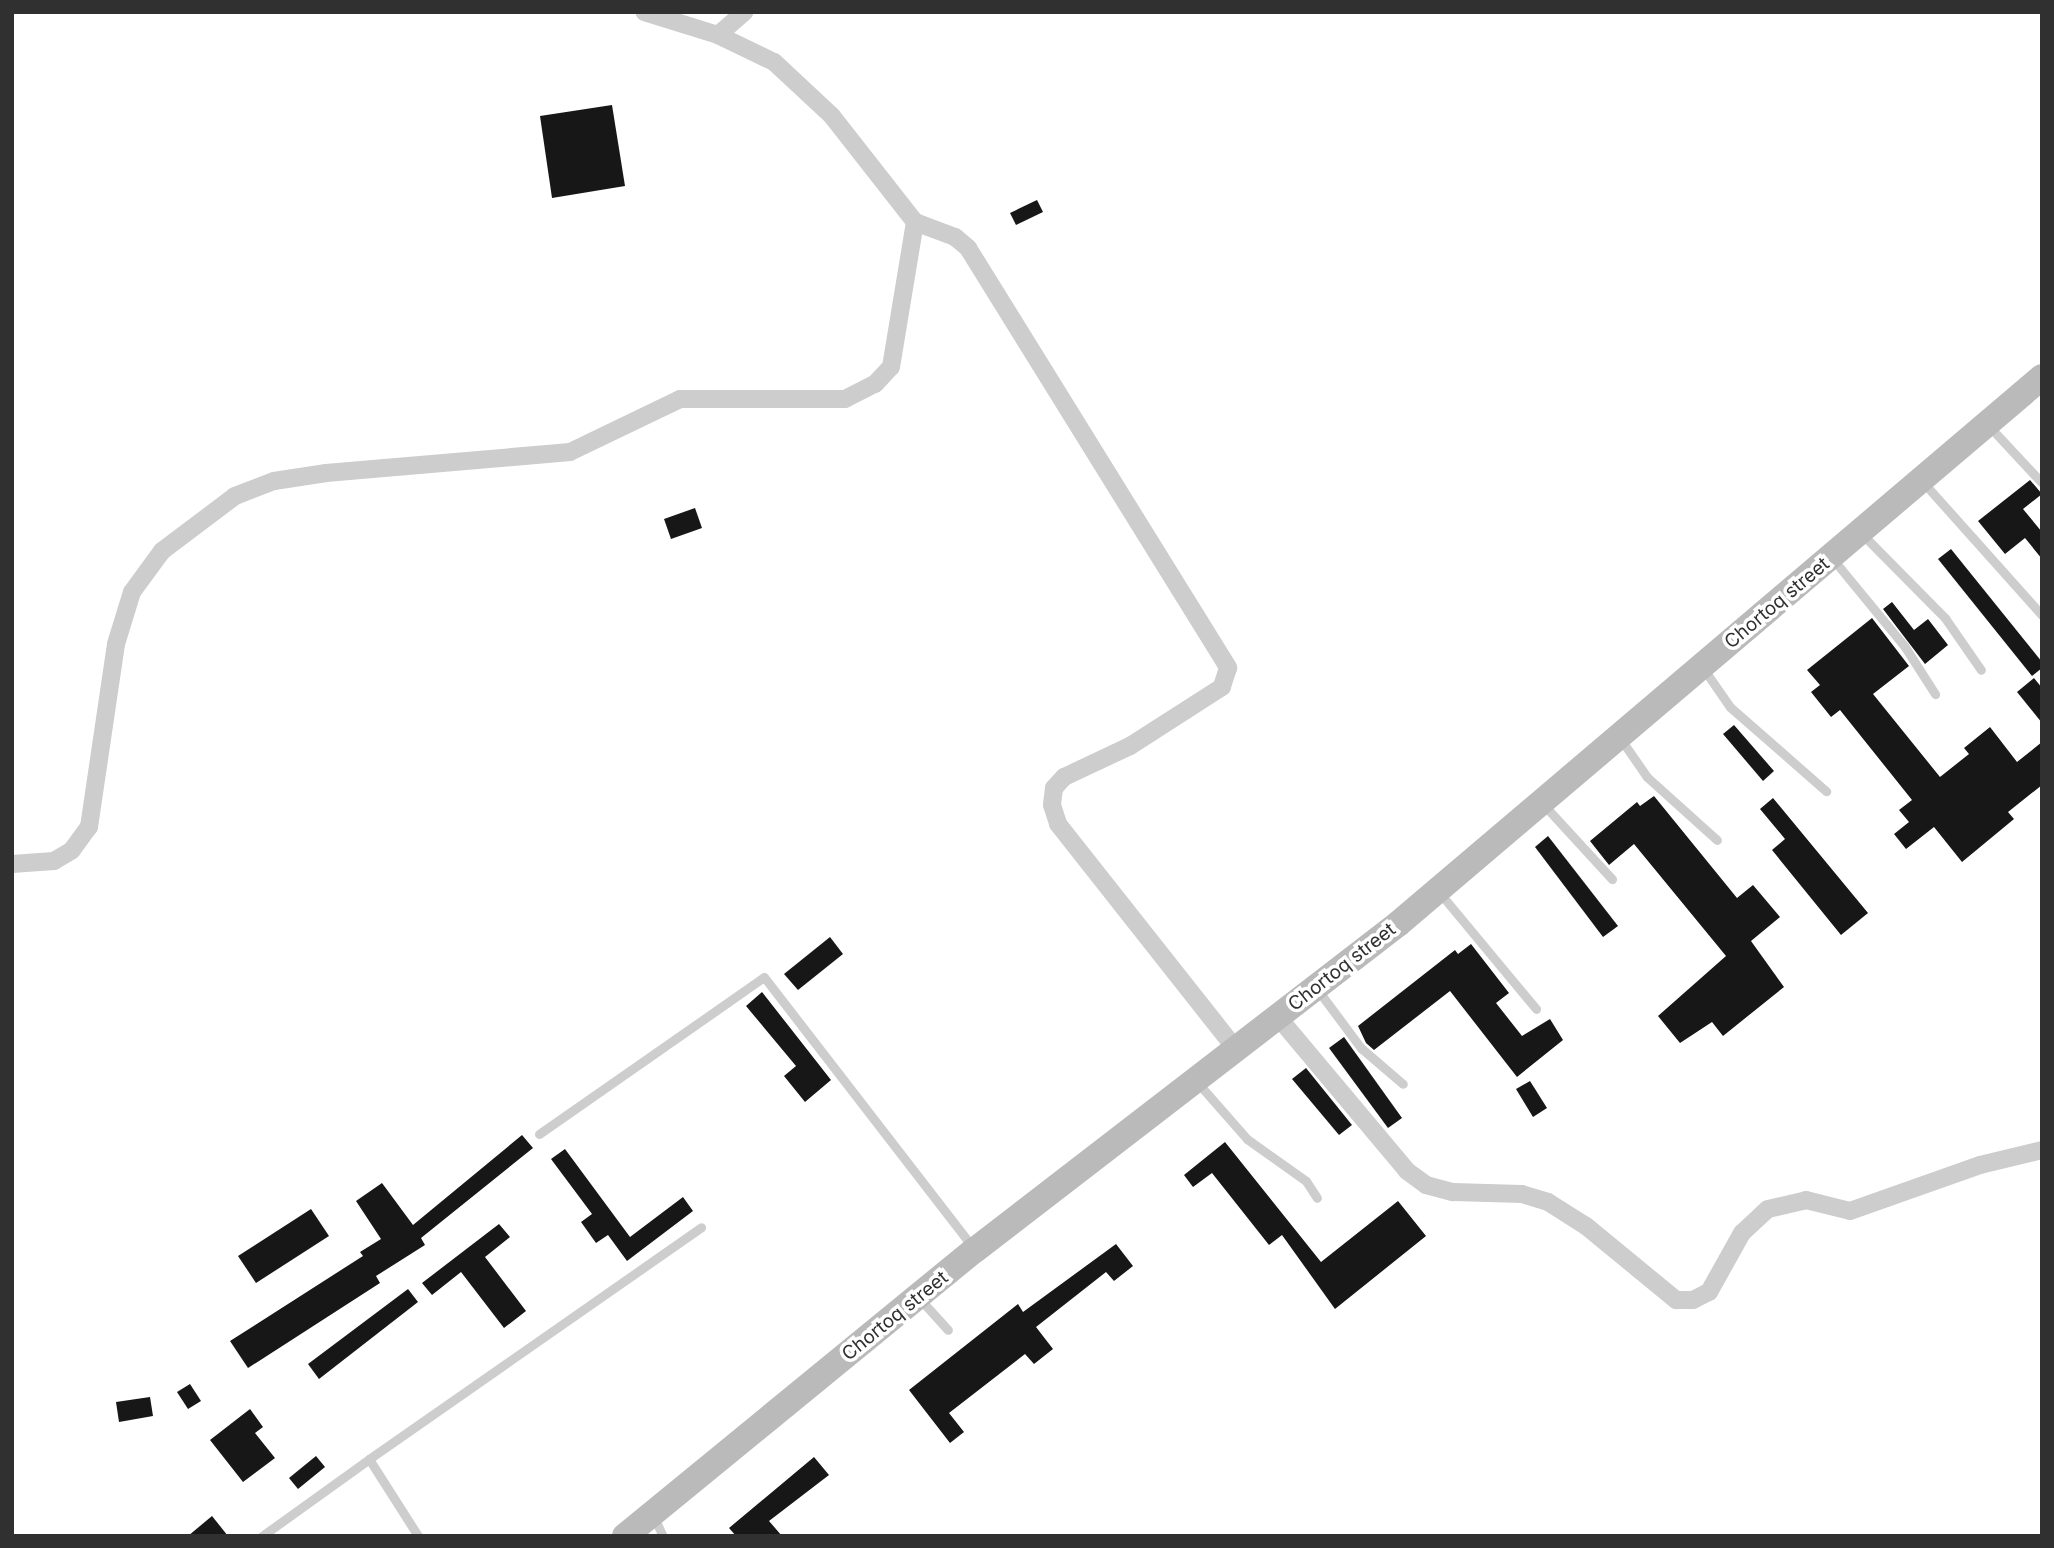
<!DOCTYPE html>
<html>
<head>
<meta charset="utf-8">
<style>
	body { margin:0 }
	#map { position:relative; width:2054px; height:1548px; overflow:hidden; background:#fff; font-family:Inter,sans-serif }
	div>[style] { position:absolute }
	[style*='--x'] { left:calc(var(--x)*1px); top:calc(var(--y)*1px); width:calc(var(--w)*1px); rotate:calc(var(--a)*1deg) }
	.building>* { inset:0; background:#171717 }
	.lane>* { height:9px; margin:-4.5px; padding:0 4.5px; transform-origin:4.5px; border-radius:4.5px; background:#cdcdcd }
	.street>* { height:18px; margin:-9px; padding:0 9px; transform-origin:9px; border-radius:9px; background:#cdcdcd }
	.secondary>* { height:26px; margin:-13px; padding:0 13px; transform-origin:13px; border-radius:13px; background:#bababa }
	span { translate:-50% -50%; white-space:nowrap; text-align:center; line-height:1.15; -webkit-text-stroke:7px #fff; paint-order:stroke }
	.street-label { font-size:19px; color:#303030 }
	.frame { position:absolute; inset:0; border:14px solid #303030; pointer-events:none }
</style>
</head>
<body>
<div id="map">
	<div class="building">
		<i style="clip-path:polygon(612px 105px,625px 186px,552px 198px,540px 116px)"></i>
		<i style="clip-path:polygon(1037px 200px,1043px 212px,1016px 225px,1010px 213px)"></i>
		<i style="clip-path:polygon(2030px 480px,2042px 494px,2023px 509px,2042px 532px,2042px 559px,2025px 538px,2005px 554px,1978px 521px)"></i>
		<i style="clip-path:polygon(695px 508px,702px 528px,671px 539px,664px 519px)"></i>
		<i style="clip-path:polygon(1951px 549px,2042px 662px,2042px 668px,2032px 676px,1938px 559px)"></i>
		<i style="clip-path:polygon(1892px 602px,1914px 630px,1928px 619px,1948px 645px,1925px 664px,1883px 609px)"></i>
		<i style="clip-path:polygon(1872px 618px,1909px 666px,1873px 694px,1940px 777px,1969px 754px,1964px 748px,1990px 727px,2017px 762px,2042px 742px,2042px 785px,2008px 812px,2014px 819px,1962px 862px,1934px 827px,1906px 849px,1894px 834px,1909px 822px,1899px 810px,1912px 800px,1840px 710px,1831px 717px,1811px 692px,1820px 685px,1807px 670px)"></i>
		<i style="clip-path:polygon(2034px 678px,2042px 688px,2042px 723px,2017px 692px)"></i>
		<i style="clip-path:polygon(1734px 725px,1774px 771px,1763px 781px,1723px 734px)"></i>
		<i style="clip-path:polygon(1654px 796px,1737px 898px,1753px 885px,1780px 917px,1751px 941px,1784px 987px,1723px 1036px,1712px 1022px,1680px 1043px,1658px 1016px,1726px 956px,1634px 844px,1609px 865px,1590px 841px,1637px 802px,1640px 806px)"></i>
		<i style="clip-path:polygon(1773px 798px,1868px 913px,1841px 935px,1772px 850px,1785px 839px,1760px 809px)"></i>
		<i style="clip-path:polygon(1548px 836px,1618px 926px,1603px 937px,1535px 847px)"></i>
		<i style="clip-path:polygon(830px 937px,843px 954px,798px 990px,784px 974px)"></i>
		<i style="clip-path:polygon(1471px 944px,1509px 993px,1496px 1003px,1522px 1036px,1550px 1019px,1563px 1040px,1517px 1077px,1450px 991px,1374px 1050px,1366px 1043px,1358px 1026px,1455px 950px,1458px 954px)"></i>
		<i style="clip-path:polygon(762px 992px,831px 1080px,805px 1102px,784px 1076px,796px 1066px,746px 1006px)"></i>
		<i style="clip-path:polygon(1344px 1037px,1402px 1118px,1388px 1128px,1329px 1048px)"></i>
		<i style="clip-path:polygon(1306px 1068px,1352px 1125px,1339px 1135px,1292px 1079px)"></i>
		<i style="clip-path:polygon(1530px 1081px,1547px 1108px,1533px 1117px,1516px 1089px)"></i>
		<i style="clip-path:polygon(522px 1135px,533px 1148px,421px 1238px,425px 1245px,376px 1276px,380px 1283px,248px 1368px,230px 1341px,363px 1256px,360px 1252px,381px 1239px,356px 1201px,382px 1183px,413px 1225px)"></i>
		<i style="clip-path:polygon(1225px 1142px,1321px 1262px,1398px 1201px,1426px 1236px,1335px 1309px,1282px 1235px,1269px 1245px,1212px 1173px,1193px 1187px,1184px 1175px)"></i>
		<i style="clip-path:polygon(565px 1149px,630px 1237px,683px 1197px,693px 1211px,627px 1261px,608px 1235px,596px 1243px,581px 1222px,592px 1214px,551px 1159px)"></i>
		<i style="clip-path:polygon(311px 1209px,329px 1236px,256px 1283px,238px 1256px)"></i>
		<i style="clip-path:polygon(499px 1224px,510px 1237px,485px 1257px,526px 1311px,504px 1328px,461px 1272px,432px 1295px,422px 1283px)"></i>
		<i style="clip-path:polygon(1116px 1244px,1133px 1266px,1114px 1281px,1106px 1272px,1036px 1327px,1053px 1349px,1034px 1364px,1025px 1354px,949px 1413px,964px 1432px,950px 1443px,909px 1390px,1018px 1304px,1023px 1312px)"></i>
		<i style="clip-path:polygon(408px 1289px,418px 1302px,319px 1379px,308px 1364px)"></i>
		<i style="clip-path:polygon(190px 1384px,201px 1401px,188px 1409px,177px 1392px)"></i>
		<i style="clip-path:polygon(150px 1397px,153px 1416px,119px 1422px,116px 1402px)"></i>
		<i style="clip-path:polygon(250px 1409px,263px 1427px,255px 1433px,275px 1458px,243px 1482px,210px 1440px)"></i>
		<i style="clip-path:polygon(316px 1456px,325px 1467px,298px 1489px,289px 1478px)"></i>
		<i style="clip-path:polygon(814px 1457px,829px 1475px,769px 1521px,782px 1536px,736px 1536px,729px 1528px)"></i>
		<i style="clip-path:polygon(212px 1516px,228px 1536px,188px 1536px)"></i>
	</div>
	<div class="lane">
		<i style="--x:1988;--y:425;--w:79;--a:47"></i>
		<i style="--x:1922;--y:481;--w:180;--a:48.2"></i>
		<i style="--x:1861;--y:533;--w:120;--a:45.3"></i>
		<i style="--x:1945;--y:618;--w:63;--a:55.3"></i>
		<i style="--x:1832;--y:558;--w:115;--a:50.6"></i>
		<i style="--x:1905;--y:647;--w:56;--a:57.4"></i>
		<i style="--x:1703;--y:668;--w:47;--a:55.3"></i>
		<i style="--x:1730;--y:707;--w:128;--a:41.2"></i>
		<i style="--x:1620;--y:738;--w:47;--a:55.3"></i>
		<i style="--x:1647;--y:777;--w:94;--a:42"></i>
		<i style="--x:1543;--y:804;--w:102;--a:47.4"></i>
		<i style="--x:1439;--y:892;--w:152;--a:50.3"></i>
		<i style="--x:1317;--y:989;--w:74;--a:53.3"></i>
		<i style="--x:1361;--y:1048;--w:55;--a:40.6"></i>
		<i style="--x:1197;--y:1082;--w:76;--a:48.7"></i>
		<i style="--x:1247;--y:1139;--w:72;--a:35.4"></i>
		<i style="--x:1306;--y:1181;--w:20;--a:57"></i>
		<i style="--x:539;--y:1134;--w:274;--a:-34.9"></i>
		<i style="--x:764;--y:977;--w:344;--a:52.3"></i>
		<i style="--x:919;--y:1298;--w:43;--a:47.8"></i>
		<i style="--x:369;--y:1459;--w:405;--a:-34.9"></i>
		<i style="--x:653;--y:1515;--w:23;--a:65"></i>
		<i style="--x:262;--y:1536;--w:132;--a:-35.7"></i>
		<i style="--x:369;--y:1459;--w:91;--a:57.5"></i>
	</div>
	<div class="street">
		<i style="--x:718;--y:35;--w:35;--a:-41"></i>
		<i style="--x:915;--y:222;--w:43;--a:20.6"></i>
		<i style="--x:955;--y:237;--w:17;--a:40"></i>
		<i style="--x:968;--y:248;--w:494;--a:58.2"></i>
		<i style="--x:1228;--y:668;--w:20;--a:108"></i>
		<i style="--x:1222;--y:687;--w:109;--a:147.3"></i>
		<i style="--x:1130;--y:746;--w:73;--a:154.8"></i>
		<i style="--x:1064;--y:777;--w:15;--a:132"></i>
		<i style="--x:1054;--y:788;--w:17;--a:97"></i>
		<i style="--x:1052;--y:805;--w:20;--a:72"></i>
		<i style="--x:1058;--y:824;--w:287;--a:51.7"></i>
		<i style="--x:12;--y:864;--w:42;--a:-4.1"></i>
		<i style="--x:54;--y:861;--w:21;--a:-31"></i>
		<i style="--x:72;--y:850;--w:29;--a:-54"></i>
		<i style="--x:89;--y:827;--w:185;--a:-81.6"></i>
		<i style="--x:116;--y:644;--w:54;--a:-72.9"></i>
		<i style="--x:132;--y:592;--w:51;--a:-53.8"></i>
		<i style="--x:162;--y:551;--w:91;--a:-37"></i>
		<i style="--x:235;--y:496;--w:42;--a:-21"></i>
		<i style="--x:274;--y:481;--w:53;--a:-8.7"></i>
		<i style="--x:326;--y:473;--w:245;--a:-4.9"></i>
		<i style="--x:570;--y:452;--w:122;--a:-25.7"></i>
		<i style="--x:680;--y:399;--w:165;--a:0"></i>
		<i style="--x:845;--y:399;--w:34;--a:-27"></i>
		<i style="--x:875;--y:384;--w:23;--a:-47"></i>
		<i style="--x:891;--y:367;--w:147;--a:-80.6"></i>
		<i style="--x:915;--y:222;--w:135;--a:-128.1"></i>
		<i style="--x:832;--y:116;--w:79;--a:-137"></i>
		<i style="--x:774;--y:62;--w:62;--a:-154.3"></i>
		<i style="--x:718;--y:35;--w:77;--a:-162.7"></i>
		<i style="--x:1278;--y:1017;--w:201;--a:50"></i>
		<i style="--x:1407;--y:1171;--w:24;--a:36"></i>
		<i style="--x:1426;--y:1185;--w:28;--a:15"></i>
		<i style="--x:1453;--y:1192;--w:69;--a:1.7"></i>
		<i style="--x:1522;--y:1194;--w:27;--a:17"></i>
		<i style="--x:1548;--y:1202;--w:45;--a:32.3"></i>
		<i style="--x:1586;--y:1226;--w:117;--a:39.4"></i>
		<i style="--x:1676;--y:1300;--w:17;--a:0"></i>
		<i style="--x:1693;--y:1300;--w:18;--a:-27"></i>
		<i style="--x:1709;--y:1292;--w:68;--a:-60.8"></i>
		<i style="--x:1742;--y:1233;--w:35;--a:-43"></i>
		<i style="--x:1768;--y:1209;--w:39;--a:-13"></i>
		<i style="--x:1806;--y:1200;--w:45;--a:14"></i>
		<i style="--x:1850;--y:1211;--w:138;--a:-19.5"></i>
		<i style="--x:1980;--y:1165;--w:64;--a:-13.6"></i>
	</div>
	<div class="secondary">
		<i style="--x:625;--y:1536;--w:452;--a:-39.3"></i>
		<i style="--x:975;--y:1250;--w:534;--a:-37.62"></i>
		<i style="--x:1398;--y:924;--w:845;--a:-40.34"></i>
	</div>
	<div class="street-label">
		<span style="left:1777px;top:603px;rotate:-40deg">Chortoq street</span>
		<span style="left:1342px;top:967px;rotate:-38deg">Chortoq street</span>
		<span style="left:895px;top:1316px;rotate:-39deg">Chortoq street</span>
	</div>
	<div class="frame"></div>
</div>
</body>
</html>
